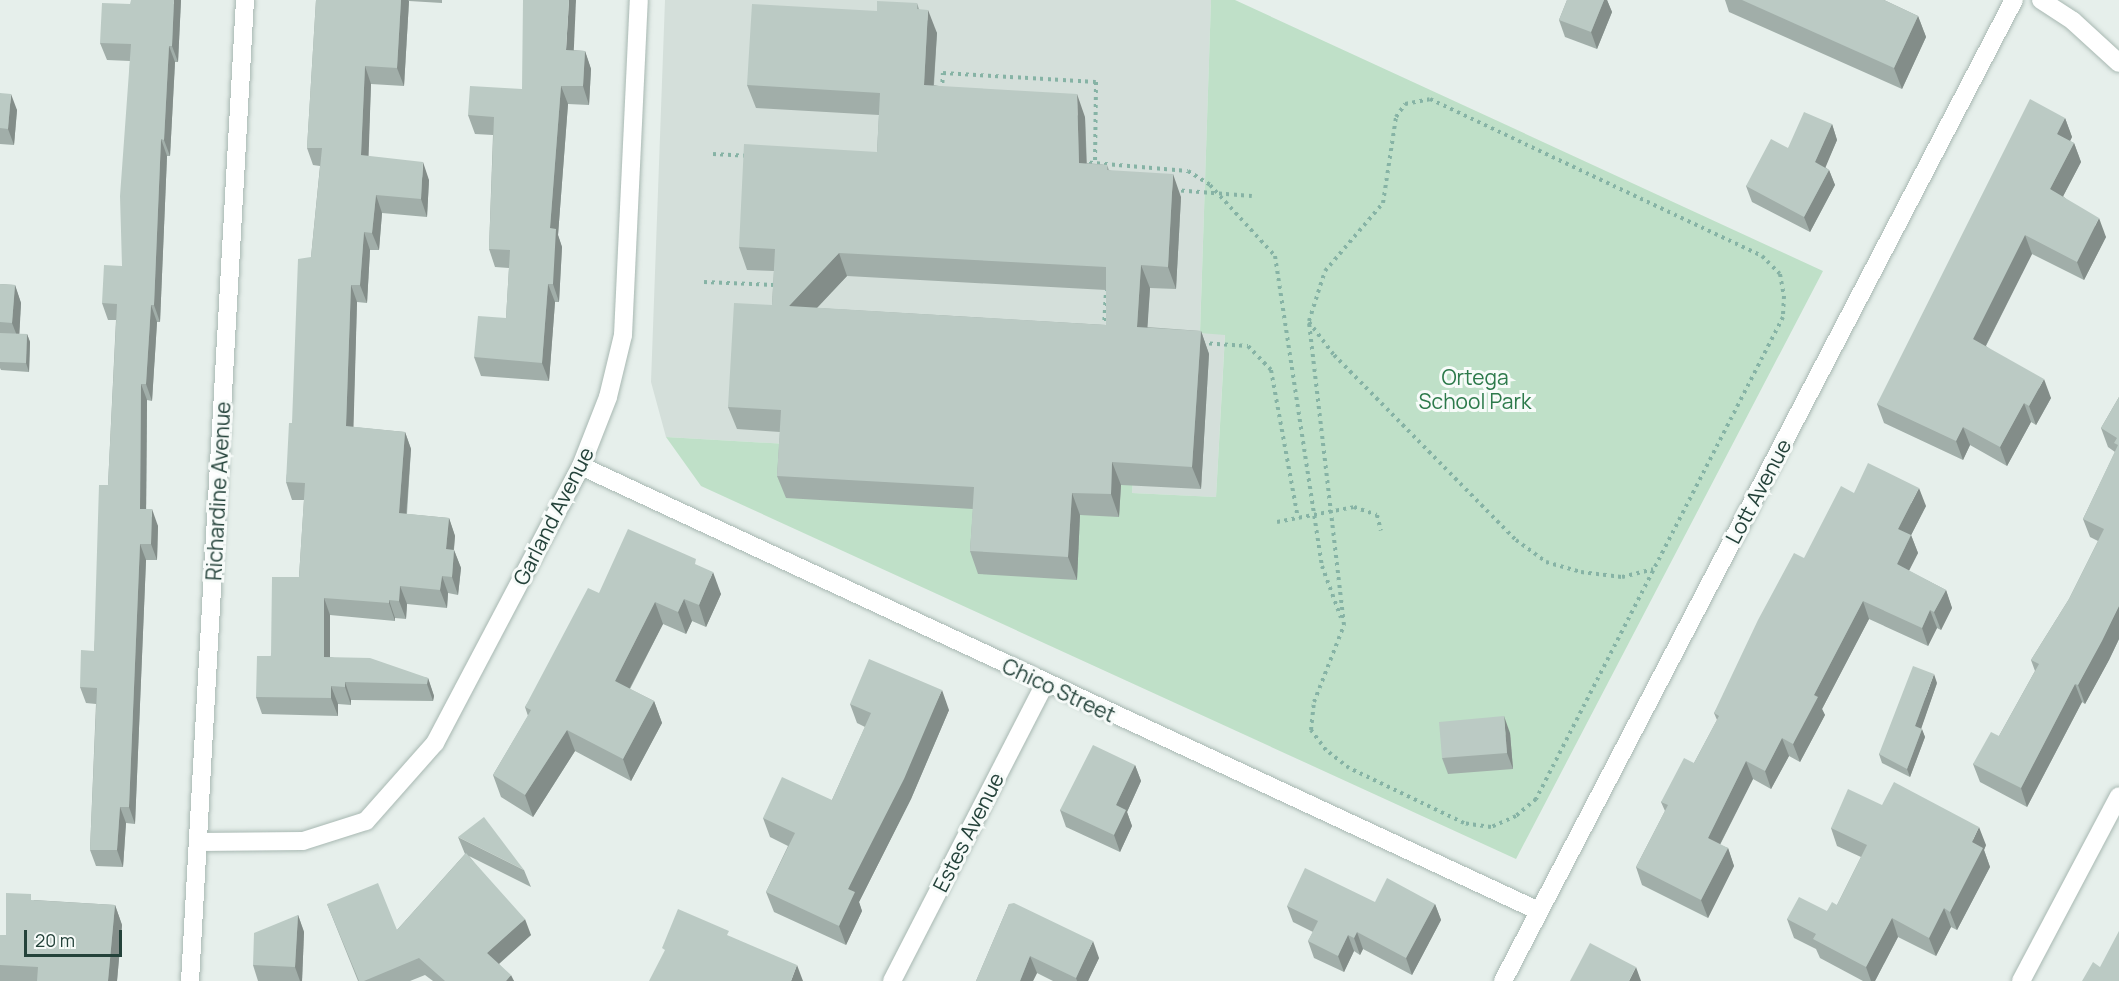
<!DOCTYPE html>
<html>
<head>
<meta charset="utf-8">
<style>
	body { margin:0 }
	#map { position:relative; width:2119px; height:981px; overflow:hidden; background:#e6efeb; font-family:Manrope,sans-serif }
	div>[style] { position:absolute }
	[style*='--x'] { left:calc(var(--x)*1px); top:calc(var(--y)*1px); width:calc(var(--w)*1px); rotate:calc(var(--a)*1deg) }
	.built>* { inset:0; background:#d4dfda }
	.green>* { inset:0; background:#bfe0c8 }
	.path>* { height:4px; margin-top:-2px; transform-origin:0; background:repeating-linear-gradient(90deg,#86b3a5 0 3px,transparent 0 7.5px) }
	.roads { filter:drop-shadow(0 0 2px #a8b8b2) drop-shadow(0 0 2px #a8b8b2) }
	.minor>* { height:18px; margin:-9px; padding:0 9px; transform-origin:9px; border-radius:9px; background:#fff }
	.wall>* { inset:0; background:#a1aea9 }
	.shaded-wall>* { inset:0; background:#838d89 }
	.building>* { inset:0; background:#bbcac4 }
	span { translate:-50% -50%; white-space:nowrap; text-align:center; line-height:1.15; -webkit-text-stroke:6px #f7fbf9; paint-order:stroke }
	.park-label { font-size:21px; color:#2d7a4b }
	.street-label { font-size:21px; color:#24423a }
	.scale { position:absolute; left:24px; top:930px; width:98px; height:27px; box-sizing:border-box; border:3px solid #24423a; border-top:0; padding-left:8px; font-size:18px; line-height:21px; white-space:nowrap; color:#24423a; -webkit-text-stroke:4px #f7fbf9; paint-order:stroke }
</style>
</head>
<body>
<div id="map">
	<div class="built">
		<i style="clip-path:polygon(665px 0,1211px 0,1200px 332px,1225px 334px,1216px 497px,1132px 493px,1134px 464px,666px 437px,651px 382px)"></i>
	</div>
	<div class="green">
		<i style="clip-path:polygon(1211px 0,1235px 0,1823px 271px,1516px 859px,701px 486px,666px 437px,1134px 464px,1132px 493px,1216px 497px,1225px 335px,1200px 333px)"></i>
	</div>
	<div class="path">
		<i style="--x:942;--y:90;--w:17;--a:-87"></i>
		<i style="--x:943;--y:73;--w:153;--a:3.4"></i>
		<i style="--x:1096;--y:82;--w:81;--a:90.7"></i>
		<i style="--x:1430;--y:99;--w:367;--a:25.3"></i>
		<i style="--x:1762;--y:256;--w:25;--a:45"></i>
		<i style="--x:1780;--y:274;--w:22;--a:80"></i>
		<i style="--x:1784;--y:296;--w:21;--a:93"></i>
		<i style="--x:1783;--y:317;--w:542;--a:117.13"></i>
		<i style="--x:1536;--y:799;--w:26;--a:140"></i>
		<i style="--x:1516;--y:816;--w:27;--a:156"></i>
		<i style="--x:1491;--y:827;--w:27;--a:-172"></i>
		<i style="--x:1464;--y:823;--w:127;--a:-154.4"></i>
		<i style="--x:1349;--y:768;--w:29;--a:-142"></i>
		<i style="--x:1326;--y:750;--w:25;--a:-127"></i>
		<i style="--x:1311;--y:730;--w:28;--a:-84"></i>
		<i style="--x:1314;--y:702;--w:83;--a:-68.7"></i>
		<i style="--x:1344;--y:625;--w:306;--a:-96.6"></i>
		<i style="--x:1309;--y:321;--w:52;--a:-72.3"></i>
		<i style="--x:1325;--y:271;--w:89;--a:-49.5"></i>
		<i style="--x:1383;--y:203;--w:87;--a:-81.4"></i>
		<i style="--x:1396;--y:117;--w:16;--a:-55"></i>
		<i style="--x:1405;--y:104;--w:25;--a:-11"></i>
		<i style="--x:713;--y:154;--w:33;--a:3"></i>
		<i style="--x:1082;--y:162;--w:106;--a:4.9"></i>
		<i style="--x:1188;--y:171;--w:26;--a:32"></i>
		<i style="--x:1210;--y:185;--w:96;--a:47.5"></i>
		<i style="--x:1275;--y:256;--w:314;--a:81.4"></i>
		<i style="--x:1322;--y:566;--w:55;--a:69.9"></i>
		<i style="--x:1174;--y:190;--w:78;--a:4.4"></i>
		<i style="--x:704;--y:282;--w:71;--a:2.4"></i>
		<i style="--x:1309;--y:322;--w:41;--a:52.9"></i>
		<i style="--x:1334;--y:355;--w:260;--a:45.5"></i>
		<i style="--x:1516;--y:540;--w:37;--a:36"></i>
		<i style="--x:1546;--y:562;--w:36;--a:16"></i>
		<i style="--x:1581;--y:572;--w:41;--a:7"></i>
		<i style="--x:1622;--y:577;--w:32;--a:-14"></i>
		<i style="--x:1104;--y:328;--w:38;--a:-87"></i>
		<i style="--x:1202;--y:343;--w:46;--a:3.7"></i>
		<i style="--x:1248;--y:346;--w:33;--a:46"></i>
		<i style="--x:1271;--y:370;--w:150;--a:79.7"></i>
		<i style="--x:1277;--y:522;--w:78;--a:-11"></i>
		<i style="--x:1354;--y:507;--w:24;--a:19"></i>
		<i style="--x:1377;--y:515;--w:16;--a:76"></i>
	</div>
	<div class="roads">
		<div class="minor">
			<i style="--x:2041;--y:0;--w:38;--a:33"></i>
			<i style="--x:2073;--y:21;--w:62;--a:42.4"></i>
			<i style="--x:581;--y:466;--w:1056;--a:24.92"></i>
			<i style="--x:199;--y:842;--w:104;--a:-0.6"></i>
			<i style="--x:303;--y:841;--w:66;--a:-17.6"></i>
			<i style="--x:366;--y:821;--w:104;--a:-48.5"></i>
			<i style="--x:435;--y:743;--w:313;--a:-62.2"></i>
			<i style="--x:581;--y:466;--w:74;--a:-68.6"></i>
			<i style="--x:608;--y:397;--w:64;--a:-76.4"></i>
			<i style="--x:623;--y:335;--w:335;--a:-87.3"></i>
			<i style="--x:190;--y:981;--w:983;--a:-86.79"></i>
			<i style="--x:892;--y:981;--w:335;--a:-62.8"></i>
			<i style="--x:1503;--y:981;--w:1106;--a:-62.49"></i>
			<i style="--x:2021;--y:981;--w:209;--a:-62.1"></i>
		</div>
	</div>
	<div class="wall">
		<i style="clip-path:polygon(181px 0,178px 62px,175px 62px,170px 156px,167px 156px,160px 322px,157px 322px,152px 401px,147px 400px,146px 509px,158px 526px,157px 560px,146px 560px,135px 824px,126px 823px,123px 867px,96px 866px,90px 850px,96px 704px,86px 703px,80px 687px,94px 651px,108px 485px,116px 320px,108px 320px,102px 303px,122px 266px,130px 61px,107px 60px,100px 43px)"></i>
		<i style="clip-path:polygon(316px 0,442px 0,442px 3px,409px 1px,404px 86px,371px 84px,368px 156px,429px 180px,427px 217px,382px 213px,379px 250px,370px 250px,367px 303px,357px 302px,353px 427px,405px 432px,411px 449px,407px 514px,449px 518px,455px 536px,454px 550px,461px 568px,458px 595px,448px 593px,447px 608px,407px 604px,406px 619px,395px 618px,395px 621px,330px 615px,330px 657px,428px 678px,434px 696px,433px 701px,351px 700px,351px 705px,338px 704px,338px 716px,262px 714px,256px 697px,299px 577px,304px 500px,292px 500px,286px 482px,311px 257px,320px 166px,313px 165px,307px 148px)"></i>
		<i style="clip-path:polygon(1567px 0,1607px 0,1612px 12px,1597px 49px,1565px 37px,1559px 20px)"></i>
		<i style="clip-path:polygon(1725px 0,1884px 0,1918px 16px,1926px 37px,1902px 89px,1729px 12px)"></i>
		<i style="clip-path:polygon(evenodd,917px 3px,919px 9px,937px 33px,934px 85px,1085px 117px,1087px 163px,1107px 165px,1109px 170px,1181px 197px,1176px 289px,1150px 288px,1147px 327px,1201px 331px,1209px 354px,1201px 489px,1121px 485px,1119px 517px,1080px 515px,1077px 580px,978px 574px,970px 551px,973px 509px,786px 498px,777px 476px,780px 432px,737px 429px,728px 407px,772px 305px,774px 271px,747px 270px,739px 247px,877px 152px,879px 115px,756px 108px,747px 85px,877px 11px,917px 3px,847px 276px,1106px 290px,1106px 325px,817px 308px,847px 276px)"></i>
		<i style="clip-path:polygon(573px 50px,585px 51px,591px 69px,589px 105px,568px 104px,558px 235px,562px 247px,559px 302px,555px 302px,549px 381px,481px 376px,474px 357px,506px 318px,509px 268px,495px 267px,489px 249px,493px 135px,475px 134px,468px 115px,522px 89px)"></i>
		<i style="clip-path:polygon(0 93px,17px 110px,14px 145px,0 144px)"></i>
		<i style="clip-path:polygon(2065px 118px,2072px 137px,2070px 141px,2074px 143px,2081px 162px,2063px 196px,2106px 237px,2084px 280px,2032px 254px,1986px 346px,2051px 398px,2036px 425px,2031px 422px,2007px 466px,1970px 445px,1963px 460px,1884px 423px,1877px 404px)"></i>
		<i style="clip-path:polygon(1832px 124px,1837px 140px,1825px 167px,1829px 170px,1835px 185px,1810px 232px,1752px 202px,1746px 186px,1788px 148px)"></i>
		<i style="clip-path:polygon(0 284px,15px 285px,21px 303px,19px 334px,27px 334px,30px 342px,29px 372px,1px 370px,0 368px)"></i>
		<i style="clip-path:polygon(2119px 397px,2119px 639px,2109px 660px,2085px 704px,2082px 702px,2027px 807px,1980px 782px,1973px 764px,1999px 736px,2035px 671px,2031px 660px,2069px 599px,2098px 541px,2090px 537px,2083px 519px,2115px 452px,2108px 447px,2101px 428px)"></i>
		<i style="clip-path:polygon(1854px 493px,1926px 506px,1911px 535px,1918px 553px,1909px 571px,1946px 590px,1952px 608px,1941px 630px,1937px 628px,1928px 646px,1869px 619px,1822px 709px,1825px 715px,1800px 762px,1789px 756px,1771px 789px,1753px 779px,1720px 845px,1728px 848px,1734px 866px,1708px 918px,1642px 885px,1636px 867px,1665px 811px,1661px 802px,1694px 763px,1717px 720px,1714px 713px)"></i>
		<i style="clip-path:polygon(699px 566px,721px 594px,706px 627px,692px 621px,686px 634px,663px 624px,630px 689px,654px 701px,662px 723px,631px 781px,575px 751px,533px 817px,501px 797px,493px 775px,528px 716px,525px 707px,599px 593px)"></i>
		<i style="clip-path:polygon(1937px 683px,1921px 728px,1925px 737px,1910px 777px,1882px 763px,1879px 754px)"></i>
		<i style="clip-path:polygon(850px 704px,949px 710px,911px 799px,859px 902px,862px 911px,846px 945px,774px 912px,766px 892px,788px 846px,770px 837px,763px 818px,832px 800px,865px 727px,857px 723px)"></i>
		<i style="clip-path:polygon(1510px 733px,1513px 769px,1448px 774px,1442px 758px)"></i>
		<i style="clip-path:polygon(1135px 765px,1141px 781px,1127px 812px,1132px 826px,1120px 852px,1066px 827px,1060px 810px)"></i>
		<i style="clip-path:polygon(1882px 805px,1986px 845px,1984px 850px,1990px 867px,1957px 930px,1951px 927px,1936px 956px,1898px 937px,1875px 981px,1863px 981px,1820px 958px,1816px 949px,1794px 938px,1787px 919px,1827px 911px,1837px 905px,1861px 857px,1837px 846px,1831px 828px)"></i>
		<i style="clip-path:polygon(458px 837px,524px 870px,531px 887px,469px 856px,531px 935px,499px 964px,514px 981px,433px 981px,425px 975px,410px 981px,358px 981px,327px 904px,397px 930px,465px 854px)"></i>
		<i style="clip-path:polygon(34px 900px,115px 905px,122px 925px,117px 981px,0 981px,0 935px,6px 935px)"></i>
		<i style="clip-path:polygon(1375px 902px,1435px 904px,1441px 920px,1412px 975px,1363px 949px,1360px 955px,1354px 951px,1344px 972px,1314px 958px,1308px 941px,1313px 932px,1293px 922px,1287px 906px)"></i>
		<i style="clip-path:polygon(1009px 904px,1099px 958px,1088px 981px,1053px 981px,1037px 973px,1033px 981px,976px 981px)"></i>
		<i style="clip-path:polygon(298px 915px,304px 932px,302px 981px,258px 981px,253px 965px)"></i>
	</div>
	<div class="shaded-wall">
		<i style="clip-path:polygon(174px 0,181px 0,178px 62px,172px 46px)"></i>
		<i style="clip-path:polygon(401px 0,408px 0,409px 1px,404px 86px,397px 68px)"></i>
		<i style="clip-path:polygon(569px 0,576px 0,573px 68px,566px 50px)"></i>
		<i style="clip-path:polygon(1604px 0,1607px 0,1612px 12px,1597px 49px,1591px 32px)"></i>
		<i style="clip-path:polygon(928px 10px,937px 33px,932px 108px,924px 85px)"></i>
		<i style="clip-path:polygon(1918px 16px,1926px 37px,1902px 89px,1894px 68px)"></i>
		<i style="clip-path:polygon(169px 46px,175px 62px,170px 156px,164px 140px)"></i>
		<i style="clip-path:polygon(585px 51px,591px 69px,589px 105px,583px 86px)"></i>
		<i style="clip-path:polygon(365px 66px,371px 84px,368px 173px,361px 155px)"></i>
		<i style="clip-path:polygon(561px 86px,568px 104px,558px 235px,562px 247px,559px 302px,553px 284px,550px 228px)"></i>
		<i style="clip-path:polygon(11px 94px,17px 110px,14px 145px,8px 129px)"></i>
		<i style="clip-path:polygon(1077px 94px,1085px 117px,1087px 186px,1079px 163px)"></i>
		<i style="clip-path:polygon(2065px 118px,2072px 137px,2064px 153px,2057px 134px)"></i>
		<i style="clip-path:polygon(1832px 124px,1837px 140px,1821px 178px,1815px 162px)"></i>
		<i style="clip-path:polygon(161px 139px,167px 156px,160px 322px,154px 305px)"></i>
		<i style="clip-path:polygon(2074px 143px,2081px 162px,2057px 208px,2050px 189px)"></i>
		<i style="clip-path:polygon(423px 162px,429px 180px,427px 217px,421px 199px)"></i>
		<i style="clip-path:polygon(1829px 170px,1835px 185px,1810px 232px,1804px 217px)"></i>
		<i style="clip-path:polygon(1173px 174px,1181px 197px,1176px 289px,1168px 267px)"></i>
		<i style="clip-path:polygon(376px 195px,382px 213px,379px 250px,372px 233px)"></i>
		<i style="clip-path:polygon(2099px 218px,2106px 237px,2084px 280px,2077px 262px)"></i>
		<i style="clip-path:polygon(364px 232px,370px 250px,367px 303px,360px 285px)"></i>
		<i style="clip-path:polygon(2025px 235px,2032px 254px,1980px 357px,1973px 339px)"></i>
		<i style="clip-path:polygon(839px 253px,847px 276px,797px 329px,789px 306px)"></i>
		<i style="clip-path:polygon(1141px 265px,1150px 288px,1146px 350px,1137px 327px)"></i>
		<i style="clip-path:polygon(548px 284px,555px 302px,549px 381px,542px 363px)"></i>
		<i style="clip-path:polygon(15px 285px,21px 303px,19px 341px,12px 323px)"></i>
		<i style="clip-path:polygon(351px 285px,357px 302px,353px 444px,346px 426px)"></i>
		<i style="clip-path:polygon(151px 305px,157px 322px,152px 401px,146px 384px)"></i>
		<i style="clip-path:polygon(1201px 331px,1209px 354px,1201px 489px,1192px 467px)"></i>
		<i style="clip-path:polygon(27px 334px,30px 342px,29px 372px,26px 363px)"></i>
		<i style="clip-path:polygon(2044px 379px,2051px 398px,2036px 425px,2029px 406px)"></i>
		<i style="clip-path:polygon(141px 384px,147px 400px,146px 525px,140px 509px)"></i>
		<i style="clip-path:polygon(2024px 403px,2031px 422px,2007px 466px,2000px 447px)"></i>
		<i style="clip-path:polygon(1963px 427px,1970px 445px,1963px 460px,1956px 441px)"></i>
		<i style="clip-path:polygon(405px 432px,411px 449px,405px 531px,399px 513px)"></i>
		<i style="clip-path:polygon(1112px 462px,1121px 485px,1119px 517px,1111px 494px)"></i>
		<i style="clip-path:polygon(1919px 488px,1926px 506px,1905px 547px,1898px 529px)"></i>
		<i style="clip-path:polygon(1072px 493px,1080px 515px,1077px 580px,1068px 557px)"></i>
		<i style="clip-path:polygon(152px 509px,158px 526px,157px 560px,151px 544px)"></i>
		<i style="clip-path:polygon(449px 518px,455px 536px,452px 567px,446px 549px)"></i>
		<i style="clip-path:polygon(1911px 535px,1918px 553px,1903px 582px,1897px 564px)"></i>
		<i style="clip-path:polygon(140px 544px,146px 560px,135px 824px,129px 807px)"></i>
		<i style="clip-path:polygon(454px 550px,461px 568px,458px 595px,452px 577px)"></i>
		<i style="clip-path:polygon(713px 572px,721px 594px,706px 627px,699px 605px)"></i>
		<i style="clip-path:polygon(442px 576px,448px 593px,447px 608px,440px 590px)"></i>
		<i style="clip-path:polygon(400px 586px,407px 604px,406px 619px,399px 601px)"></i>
		<i style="clip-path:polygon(1946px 590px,1952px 608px,1941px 630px,1934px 612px)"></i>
		<i style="clip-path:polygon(324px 598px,330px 615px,330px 675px,324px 657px)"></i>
		<i style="clip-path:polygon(684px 599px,692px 621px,686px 634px,678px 612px)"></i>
		<i style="clip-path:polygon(389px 600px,395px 618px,395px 621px,389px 603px)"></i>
		<i style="clip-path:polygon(1863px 601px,1869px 619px,1822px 709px,1825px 715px,1800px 762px,1793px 744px,1814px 695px)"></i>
		<i style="clip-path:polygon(655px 602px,663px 624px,622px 703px,615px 681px)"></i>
		<i style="clip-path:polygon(2119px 606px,2119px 639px,2109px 660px,2085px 704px,2078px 685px)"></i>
		<i style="clip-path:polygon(1930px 610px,1937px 628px,1928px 646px,1922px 628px)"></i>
		<i style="clip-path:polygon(1934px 674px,1937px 683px,1919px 735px,1915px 726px)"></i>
		<i style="clip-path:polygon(428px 678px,434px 696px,433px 701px,427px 684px)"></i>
		<i style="clip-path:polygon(345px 682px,351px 700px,351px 705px,345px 687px)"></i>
		<i style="clip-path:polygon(2075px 684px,2082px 702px,2027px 807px,2021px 788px)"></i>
		<i style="clip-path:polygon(331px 686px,338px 704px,338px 716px,331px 698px)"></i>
		<i style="clip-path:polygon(942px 690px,949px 710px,911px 799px,859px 902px,862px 911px,846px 945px,839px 926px,848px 889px)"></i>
		<i style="clip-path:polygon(654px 701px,662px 723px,631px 781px,623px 759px)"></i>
		<i style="clip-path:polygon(1504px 716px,1510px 733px,1513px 769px,1507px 753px)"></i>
		<i style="clip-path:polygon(1922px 729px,1925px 737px,1910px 777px,1907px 769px)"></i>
		<i style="clip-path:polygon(567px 730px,575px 751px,533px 817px,525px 795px)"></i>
		<i style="clip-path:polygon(1782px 738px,1789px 756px,1771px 789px,1765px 771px)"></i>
		<i style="clip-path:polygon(1746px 761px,1753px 779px,1714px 856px,1708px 838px)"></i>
		<i style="clip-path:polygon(1135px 765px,1141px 781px,1127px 812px,1132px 826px,1120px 852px,1114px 835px,1116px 805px)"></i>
		<i style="clip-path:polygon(120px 807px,126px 823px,123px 867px,117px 850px)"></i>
		<i style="clip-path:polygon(1979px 827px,1986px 845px,1984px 850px,1990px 867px,1957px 930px,1950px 912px,1972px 842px)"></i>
		<i style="clip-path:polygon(1728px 848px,1734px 866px,1708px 918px,1701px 900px)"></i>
		<i style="clip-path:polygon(1435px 904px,1441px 920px,1412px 975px,1406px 958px)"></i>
		<i style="clip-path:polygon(115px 905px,122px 925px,117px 981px,108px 981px)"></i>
		<i style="clip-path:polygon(1944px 908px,1951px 927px,1936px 956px,1929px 938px)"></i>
		<i style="clip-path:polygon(298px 915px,304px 932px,302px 981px,300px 981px,295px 967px)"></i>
		<i style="clip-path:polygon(1892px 918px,1898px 937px,1875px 981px,1871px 981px,1866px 967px)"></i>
		<i style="clip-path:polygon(525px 919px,531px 935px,493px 969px,487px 953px)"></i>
		<i style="clip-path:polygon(1357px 932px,1363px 949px,1360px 955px,1354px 938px)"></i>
		<i style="clip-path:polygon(1348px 935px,1354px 951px,1344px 972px,1338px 956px)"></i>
		<i style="clip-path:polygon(1093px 941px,1099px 958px,1088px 981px,1077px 981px,1076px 978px)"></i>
		<i style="clip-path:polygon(1030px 956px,1037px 973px,1033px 981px,1020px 981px)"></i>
		<i style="clip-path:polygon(797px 965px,803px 981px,791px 981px)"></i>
		<i style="clip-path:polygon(1636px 967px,1641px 981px,1629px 981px)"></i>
		<i style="clip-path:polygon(511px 975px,514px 981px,506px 981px)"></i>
	</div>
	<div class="building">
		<i style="clip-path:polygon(131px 0,174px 0,172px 46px,169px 46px,164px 140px,161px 139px,154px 305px,151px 305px,146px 384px,141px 384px,140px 509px,152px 509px,151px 544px,140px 544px,129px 807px,120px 807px,117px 850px,90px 850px,97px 688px,80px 687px,81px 650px,94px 651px,99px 485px,108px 485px,117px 304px,102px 303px,104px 265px,122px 266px,120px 196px,131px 44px,100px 43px,102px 3px,130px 4px)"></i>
		<i style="clip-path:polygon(316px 0,401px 0,397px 68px,365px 66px,361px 155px,423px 162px,421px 199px,376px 195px,372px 233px,364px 232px,360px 285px,351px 285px,346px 426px,405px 432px,399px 513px,449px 518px,446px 549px,454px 550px,452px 577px,442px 576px,440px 590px,400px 586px,399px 601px,389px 600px,389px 603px,324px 598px,324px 657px,370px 658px,428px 678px,427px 684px,345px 682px,345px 687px,331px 686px,331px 698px,256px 697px,257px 656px,271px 656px,272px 577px,299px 577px,305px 483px,286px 482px,289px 423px,292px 423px,298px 259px,311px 257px,322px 148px,307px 148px)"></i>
		<i style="clip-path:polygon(523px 0,569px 0,566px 50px,585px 51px,583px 86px,561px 86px,550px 228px,556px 229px,553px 284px,548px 284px,542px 363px,474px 357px,478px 316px,506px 318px,510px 250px,489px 249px,494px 117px,468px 115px,470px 86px,522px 89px)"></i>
		<i style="clip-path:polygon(1567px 0,1604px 0,1591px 32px,1559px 20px)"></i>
		<i style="clip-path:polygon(1742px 0,1884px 0,1918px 16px,1894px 68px)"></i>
		<i style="clip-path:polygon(evenodd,877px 1px,917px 3px,917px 9px,928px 10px,924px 85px,1077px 94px,1079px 163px,1107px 165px,1107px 170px,1173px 174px,1168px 267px,1141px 265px,1137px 327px,1201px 331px,1192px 467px,1112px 462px,1111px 494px,1072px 493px,1068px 557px,970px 551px,974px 487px,777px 476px,781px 410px,728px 407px,734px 303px,772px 305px,775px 249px,739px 247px,744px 144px,877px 152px,880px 93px,747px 85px,752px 4px,877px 11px,877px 1px,839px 253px,1106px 267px,1106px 325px,789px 306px,839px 253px)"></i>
		<i style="clip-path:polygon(0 93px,11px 94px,8px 129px,0 128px)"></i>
		<i style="clip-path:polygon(2030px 99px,2065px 118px,2057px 134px,2074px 143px,2050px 189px,2099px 218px,2077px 262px,2025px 235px,1973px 339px,2044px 379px,2029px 406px,2024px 403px,2000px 447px,1963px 427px,1956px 441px,1877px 404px)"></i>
		<i style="clip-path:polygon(1804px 112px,1832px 124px,1815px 162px,1829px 170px,1804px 217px,1746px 186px,1771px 139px,1788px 148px)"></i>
		<i style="clip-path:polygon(0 284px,15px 285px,12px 323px,0 322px)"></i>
		<i style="clip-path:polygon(0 333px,27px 334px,26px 363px,0 362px)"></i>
		<i style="clip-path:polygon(2119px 397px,2119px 606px,2102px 641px,2078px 685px,2075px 684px,2021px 788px,1973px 764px,1991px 732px,1999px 736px,2039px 664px,2031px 660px,2069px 599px,2104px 529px,2083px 519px,2118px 445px,2114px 443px,2117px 438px,2101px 428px)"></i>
		<i style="clip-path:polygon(1868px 463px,1919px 488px,1898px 529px,1911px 535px,1897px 564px,1946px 590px,1934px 612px,1930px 610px,1922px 628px,1863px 601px,1814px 695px,1818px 697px,1793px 744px,1782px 738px,1765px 771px,1746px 761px,1708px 838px,1728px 848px,1701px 900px,1636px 867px,1668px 805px,1661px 802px,1684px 758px,1694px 763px,1719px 716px,1714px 713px,1758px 620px,1794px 553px,1804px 558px,1841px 486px,1854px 493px)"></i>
		<i style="clip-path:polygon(628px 529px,696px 559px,695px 564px,713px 572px,699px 605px,684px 599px,678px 612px,655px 602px,615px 681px,654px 701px,623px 759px,567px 730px,525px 795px,493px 775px,531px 710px,525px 707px,588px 588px,599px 593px)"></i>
		<i style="clip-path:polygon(869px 659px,942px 690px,904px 779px,848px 889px,855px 892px,839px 926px,766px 892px,795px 833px,763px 818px,782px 777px,832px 800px,871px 713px,850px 704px)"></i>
		<i style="clip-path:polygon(1913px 666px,1934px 674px,1915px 726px,1922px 729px,1907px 769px,1879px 754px)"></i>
		<i style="clip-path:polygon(1504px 716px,1507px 753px,1442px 758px,1439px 722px)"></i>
		<i style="clip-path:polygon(1093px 745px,1135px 765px,1116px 805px,1126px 810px,1114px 835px,1060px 810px)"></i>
		<i style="clip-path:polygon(1894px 782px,1979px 827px,1972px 842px,1983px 848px,1950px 912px,1944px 908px,1929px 938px,1892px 918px,1866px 967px,1813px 939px,1816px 934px,1787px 919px,1799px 897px,1827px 911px,1832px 902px,1837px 905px,1867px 845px,1831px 828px,1848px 789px,1882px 805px)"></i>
		<i style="clip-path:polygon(484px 817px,524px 870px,458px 837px)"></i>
		<i style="clip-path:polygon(466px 853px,525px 919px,487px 953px,511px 975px,506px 981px,445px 981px,419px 958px,364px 981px,359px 981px,327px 904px,378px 883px,397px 930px)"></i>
		<i style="clip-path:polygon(1305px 868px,1375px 902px,1387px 878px,1435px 904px,1406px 958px,1357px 932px,1354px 938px,1348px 935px,1338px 956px,1308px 941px,1318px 921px,1287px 906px)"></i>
		<i style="clip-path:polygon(6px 893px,31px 894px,31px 900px,115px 905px,108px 981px,37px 981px,38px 967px,0 965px,0 935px,6px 935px)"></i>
		<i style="clip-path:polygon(1014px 903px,1093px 941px,1076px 978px,1030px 956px,1020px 981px,976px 981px,1009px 904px)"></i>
		<i style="clip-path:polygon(678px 909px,729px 931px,727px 935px,797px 965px,791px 981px,649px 981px,665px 950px,662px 948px)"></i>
		<i style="clip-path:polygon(298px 915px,295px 967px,253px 965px,254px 933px)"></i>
		<i style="clip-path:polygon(2119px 931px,2119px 981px,2082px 981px,2093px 962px,2100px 967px)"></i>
		<i style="clip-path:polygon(1590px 943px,1636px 967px,1629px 981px,1570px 981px)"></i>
	</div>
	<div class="park-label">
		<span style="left:1475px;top:389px">Ortega<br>School Park</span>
	</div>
	<div class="street-label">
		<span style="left:218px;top:491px;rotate:-87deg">Richardine Avenue</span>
		<span style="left:1758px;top:491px;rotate:-62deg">Lott Avenue</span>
		<span style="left:553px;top:516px;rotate:-63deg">Garland Avenue</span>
		<span style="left:1059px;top:690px;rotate:25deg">Chico Street</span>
		<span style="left:968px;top:832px;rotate:-63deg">Estes Avenue</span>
	</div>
	<div class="scale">20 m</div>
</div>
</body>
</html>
